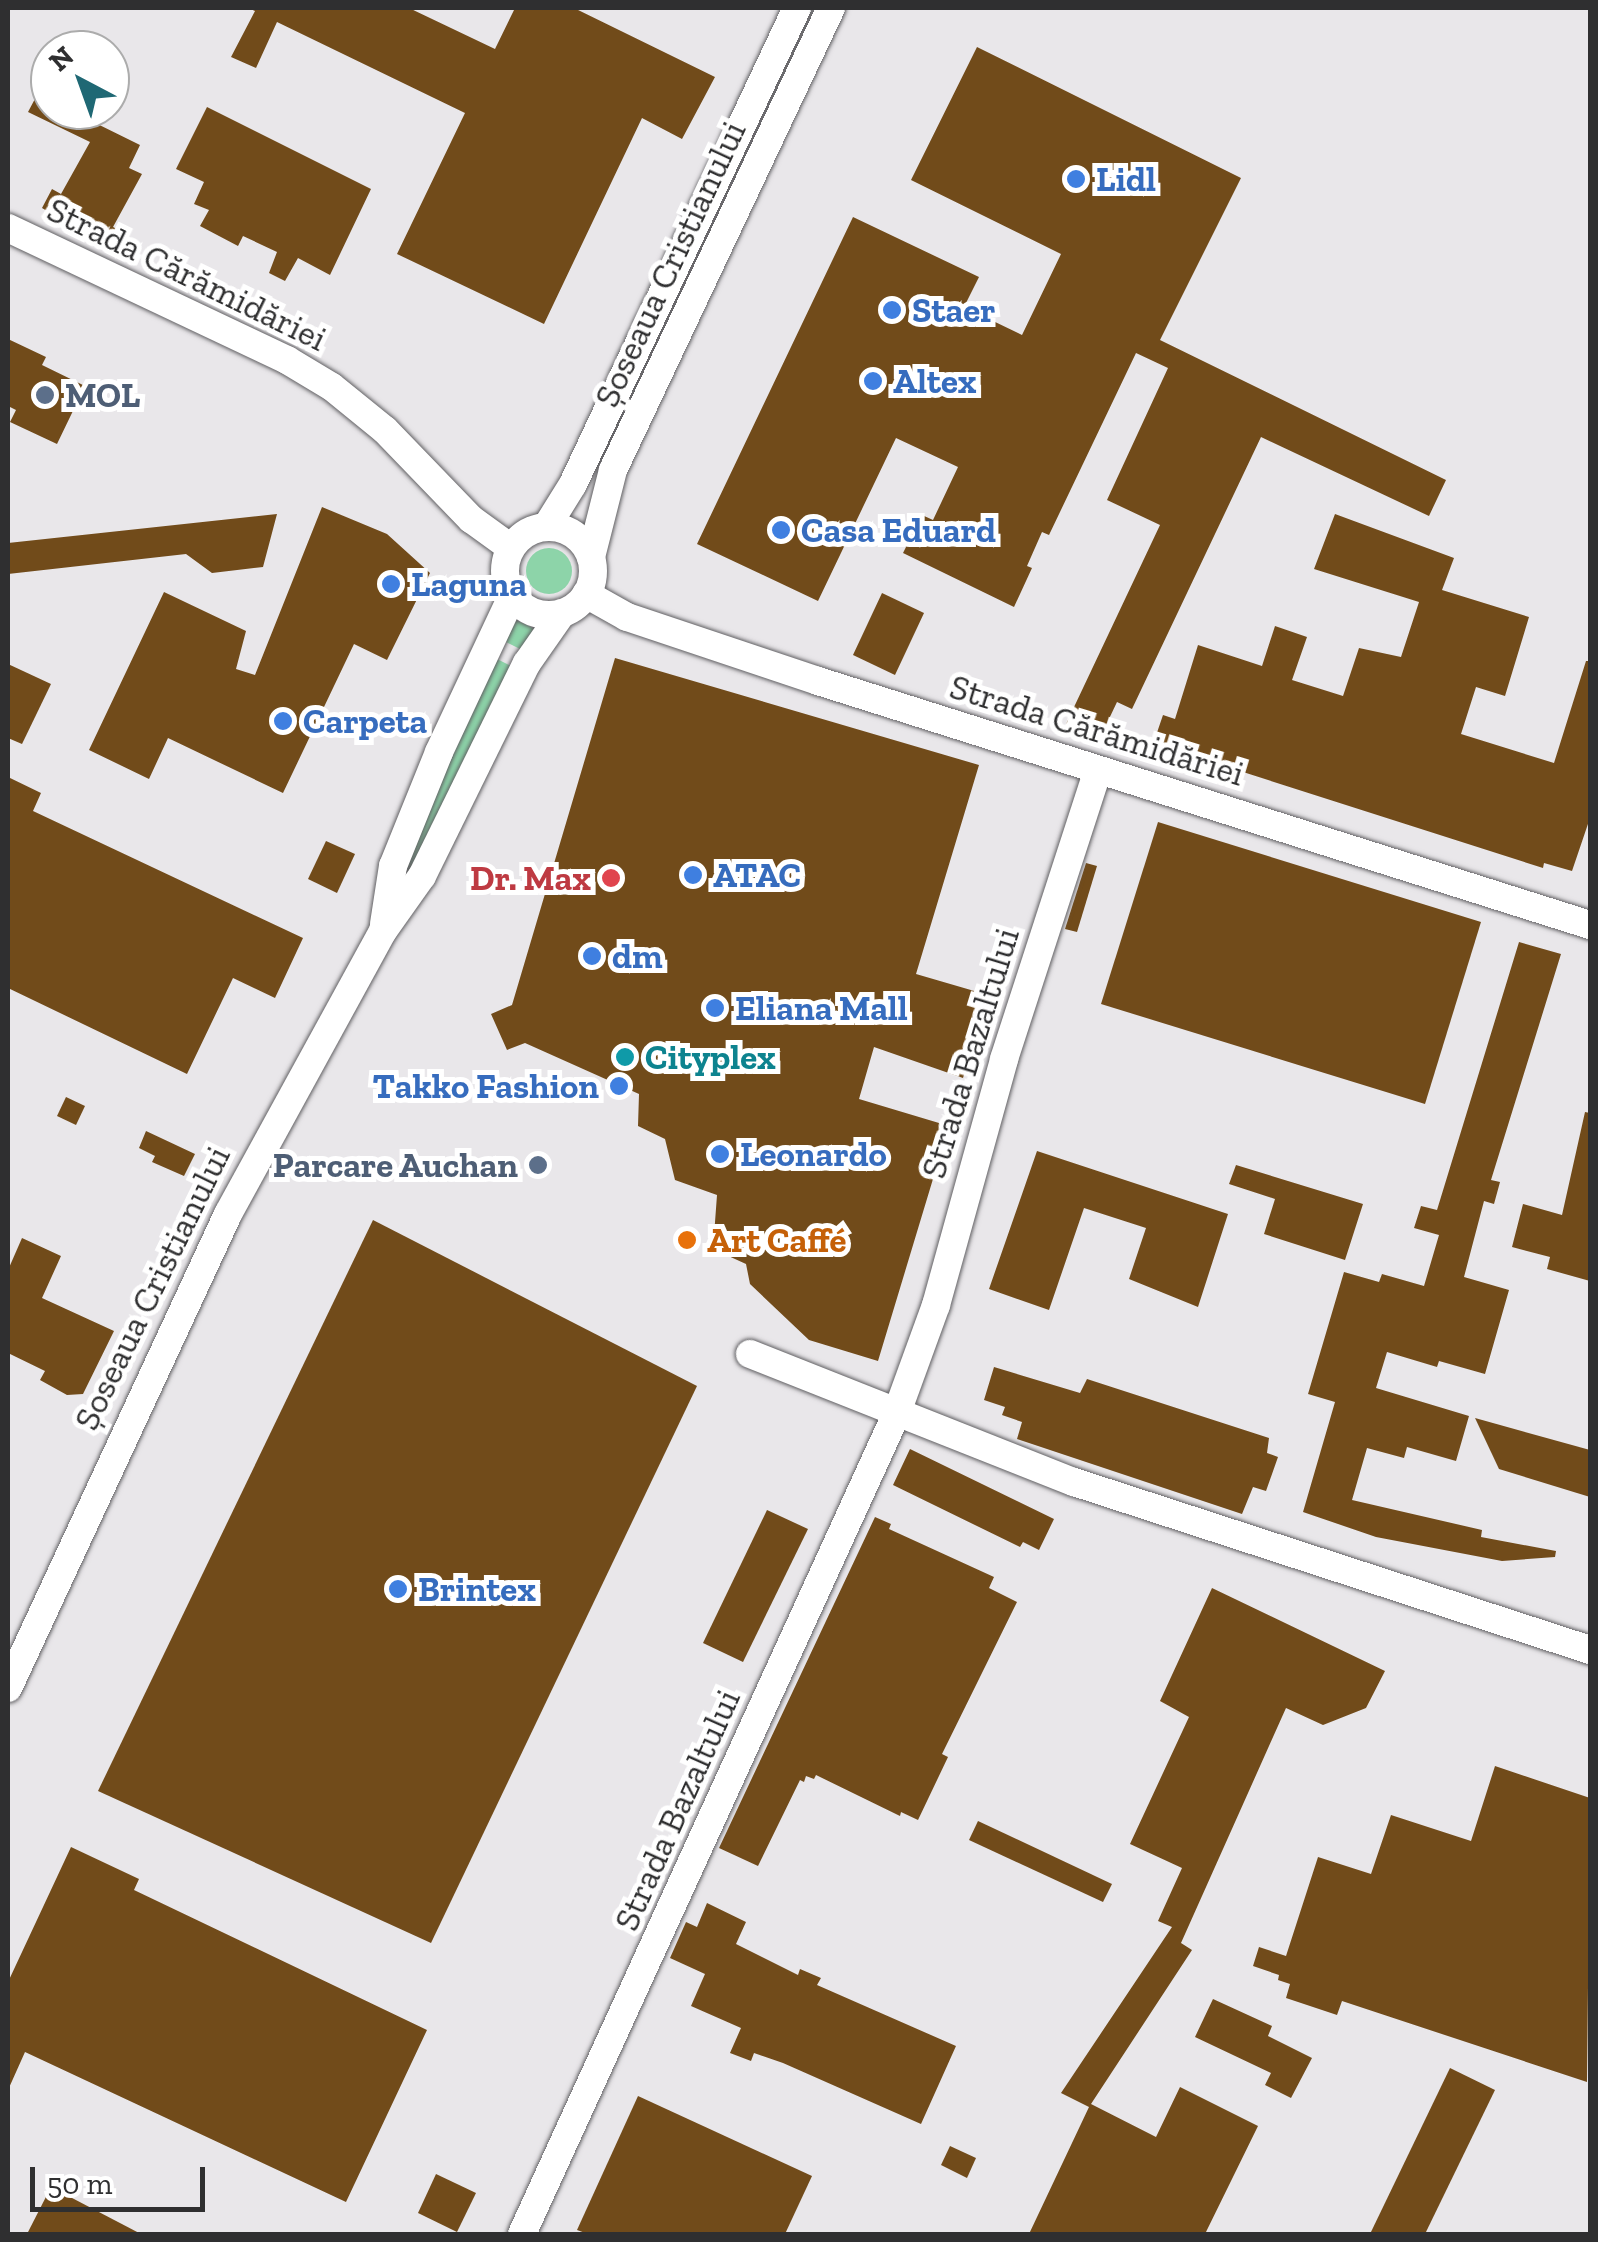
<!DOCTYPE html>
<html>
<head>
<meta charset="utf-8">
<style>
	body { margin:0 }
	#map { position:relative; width:1598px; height:2242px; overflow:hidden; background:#e9e7ea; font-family:"Zilla Slab",serif }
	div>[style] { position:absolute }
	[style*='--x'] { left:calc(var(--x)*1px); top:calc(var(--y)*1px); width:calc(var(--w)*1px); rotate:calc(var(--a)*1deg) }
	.green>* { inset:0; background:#8dd4a9 }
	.round { border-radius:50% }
	.building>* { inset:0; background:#714b1a }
	.roads { filter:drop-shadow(0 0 2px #605f62) drop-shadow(0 0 2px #605f62) }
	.minor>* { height:28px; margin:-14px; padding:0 14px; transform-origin:14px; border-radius:14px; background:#fff }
	.minor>.ring { margin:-14px; padding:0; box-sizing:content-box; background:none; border:28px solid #fff; border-radius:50% }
	.dots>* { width:28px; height:28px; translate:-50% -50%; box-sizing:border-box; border:5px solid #fff; border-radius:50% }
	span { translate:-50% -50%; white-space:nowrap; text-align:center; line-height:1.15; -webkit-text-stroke:10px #fff; paint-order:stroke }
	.shop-label { font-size:35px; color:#366cbe; font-weight:700 }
	.left { translate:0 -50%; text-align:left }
	.right { translate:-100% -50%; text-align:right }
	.street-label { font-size:35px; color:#2f2f30 }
	.service-label { font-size:35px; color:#4e5e75; font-weight:700 }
	.health-label { font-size:35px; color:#be3a42; font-weight:700 }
	.culture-label { font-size:35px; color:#0d838f; font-weight:700 }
	.food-label { font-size:35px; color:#c56008; font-weight:700 }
	.frame { position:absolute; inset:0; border:10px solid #2f2f30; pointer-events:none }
	.north { position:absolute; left:30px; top:30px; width:100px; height:100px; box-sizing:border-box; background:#fff; border:2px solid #acacac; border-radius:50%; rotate:319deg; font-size:28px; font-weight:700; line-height:40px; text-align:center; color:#2f2f30 }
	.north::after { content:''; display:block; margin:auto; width:35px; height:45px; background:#1f6874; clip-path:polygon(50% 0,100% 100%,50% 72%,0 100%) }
	.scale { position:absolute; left:30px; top:2167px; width:175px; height:45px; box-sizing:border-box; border:5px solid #2f2f30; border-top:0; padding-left:12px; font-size:30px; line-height:35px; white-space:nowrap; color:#2f2f30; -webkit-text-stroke:8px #fff; paint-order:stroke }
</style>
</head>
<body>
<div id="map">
	<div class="green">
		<i class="round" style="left:526px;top:548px;width:46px;height:46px"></i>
		<i style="clip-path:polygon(514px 619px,535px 629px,522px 650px,506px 642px)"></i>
		<i style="clip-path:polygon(497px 659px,513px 667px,399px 896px,419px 828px)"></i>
	</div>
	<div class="building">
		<i style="clip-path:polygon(248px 8px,409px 8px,495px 49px,515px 8px,574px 8px,715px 77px,682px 139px,642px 118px,544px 324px,397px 254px,465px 113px,277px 22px,256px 68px,231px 57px,255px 11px)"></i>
		<i style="clip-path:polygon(977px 47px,1241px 178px,1160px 340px,1446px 480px,1429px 516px,1261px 437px,1132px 709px,1117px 702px,1099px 740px,1066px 724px,1160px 525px,1107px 500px,1168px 368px,1136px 353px,1049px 535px,1042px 532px,1027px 566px,1032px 568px,1014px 607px,903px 553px,922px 515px,933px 520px,958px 467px,896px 438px,818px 601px,697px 544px,853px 217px,979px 277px,964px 307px,1022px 335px,1061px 254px,911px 180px)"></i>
		<i style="clip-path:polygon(37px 95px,50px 101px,50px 110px,69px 110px,140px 145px,129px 168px,142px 174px,113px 227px,127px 234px,118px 253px,42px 208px,52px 189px,61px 194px,90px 142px,28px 112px)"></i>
		<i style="clip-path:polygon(207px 107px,371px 189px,330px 275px,298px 258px,285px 281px,269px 273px,277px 252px,243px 236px,238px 246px,200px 226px,209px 210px,194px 204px,204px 182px,176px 169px)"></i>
		<i style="clip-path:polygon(8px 339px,46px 357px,42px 365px,85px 386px,57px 444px,10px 422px,16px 410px,8px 406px)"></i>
		<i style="clip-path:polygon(322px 507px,387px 534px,430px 573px,387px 660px,354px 644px,283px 793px,168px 738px,149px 779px,89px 750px,164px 592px,246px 631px,236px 669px,255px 675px)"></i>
		<i style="clip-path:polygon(277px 514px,263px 567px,212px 573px,186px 554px,8px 574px,8px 543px)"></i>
		<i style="clip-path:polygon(1335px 514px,1454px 558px,1442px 590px,1529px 617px,1505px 696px,1476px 687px,1461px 734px,1554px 763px,1586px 661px,1590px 661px,1590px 818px,1572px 871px,1544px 863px,1543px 868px,1218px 764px,1214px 777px,1149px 756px,1163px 715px,1175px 719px,1198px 645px,1262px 666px,1275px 626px,1307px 637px,1292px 680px,1343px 696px,1359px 648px,1401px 657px,1419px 602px,1314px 569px)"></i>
		<i style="clip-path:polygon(882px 593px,924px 613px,895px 675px,853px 655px)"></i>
		<i style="clip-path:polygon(615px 658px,979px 765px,916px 974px,988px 995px,963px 1078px,874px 1047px,859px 1099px,949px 1126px,878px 1361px,809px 1340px,750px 1284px,746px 1264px,713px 1249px,717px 1195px,675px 1180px,665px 1139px,638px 1126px,639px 1094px,525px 1043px,507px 1050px,491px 1014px,512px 1005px)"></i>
		<i style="clip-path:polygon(8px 664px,51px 684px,22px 744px,8px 738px)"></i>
		<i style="clip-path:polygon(8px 777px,41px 793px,33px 811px,303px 938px,275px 998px,233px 978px,187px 1074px,8px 988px)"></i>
		<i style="clip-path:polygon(1158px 822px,1481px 922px,1425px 1104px,1101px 1004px)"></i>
		<i style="clip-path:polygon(326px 841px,355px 854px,337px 893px,308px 879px)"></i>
		<i style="clip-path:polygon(1086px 863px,1097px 866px,1077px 932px,1065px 929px)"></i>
		<i style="clip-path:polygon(1519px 942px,1561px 954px,1491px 1180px,1500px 1182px,1494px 1204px,1484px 1201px,1464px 1277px,1509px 1290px,1485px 1374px,1439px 1361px,1437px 1367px,1387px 1352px,1376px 1388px,1469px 1416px,1456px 1461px,1407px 1447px,1404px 1458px,1367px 1448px,1352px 1500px,1482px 1530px,1481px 1537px,1556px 1551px,1555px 1557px,1502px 1561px,1376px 1537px,1303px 1512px,1335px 1402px,1308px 1394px,1344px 1272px,1379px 1282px,1382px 1274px,1424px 1286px,1439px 1235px,1414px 1228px,1421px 1206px,1437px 1210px)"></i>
		<i style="clip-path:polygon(66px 1097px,85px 1106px,76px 1125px,57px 1116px)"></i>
		<i style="clip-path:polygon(1585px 1112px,1590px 1113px,1590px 1281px,1547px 1269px,1550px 1257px,1512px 1247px,1523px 1204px,1562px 1215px)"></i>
		<i style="clip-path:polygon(146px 1131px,195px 1154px,184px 1176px,152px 1162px,155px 1156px,139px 1148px)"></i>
		<i style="clip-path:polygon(1037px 1151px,1228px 1214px,1198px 1307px,1129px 1279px,1146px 1228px,1084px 1208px,1049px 1310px,989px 1289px)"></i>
		<i style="clip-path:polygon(1236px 1165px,1363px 1204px,1345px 1260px,1264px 1234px,1275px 1199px,1229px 1184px)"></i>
		<i style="clip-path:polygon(373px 1220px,697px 1386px,431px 1943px,98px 1791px)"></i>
		<i style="clip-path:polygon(22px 1238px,61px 1256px,42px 1298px,114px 1331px,83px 1394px,67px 1395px,40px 1380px,45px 1371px,8px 1353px,8px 1270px)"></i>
		<i style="clip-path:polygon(994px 1367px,1080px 1393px,1087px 1379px,1269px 1438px,1267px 1453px,1278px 1457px,1266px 1491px,1253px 1487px,1242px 1514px,1017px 1439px,1022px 1422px,1002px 1415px,1005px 1407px,984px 1400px)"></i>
		<i style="clip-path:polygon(1475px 1418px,1590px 1450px,1590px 1497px,1499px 1469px)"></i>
		<i style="clip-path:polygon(910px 1449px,1054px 1519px,1039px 1550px,1023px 1542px,1020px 1547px,893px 1485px)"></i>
		<i style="clip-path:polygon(767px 1510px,808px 1529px,743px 1662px,703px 1643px)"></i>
		<i style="clip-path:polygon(875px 1517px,891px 1524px,889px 1529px,994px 1577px,989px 1588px,1017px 1602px,942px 1754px,948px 1757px,918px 1820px,901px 1812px,900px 1816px,816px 1775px,814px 1779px,806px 1776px,804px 1782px,800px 1780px,758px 1866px,719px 1848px)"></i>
		<i style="clip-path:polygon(1212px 1588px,1385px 1671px,1366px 1708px,1323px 1725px,1286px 1708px,1181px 1943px,1192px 1950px,1091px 2104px,1156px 2137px,1180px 2087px,1258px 2126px,1205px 2234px,1029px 2234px,1089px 2107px,1061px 2093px,1172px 1927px,1158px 1921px,1182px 1868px,1130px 1844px,1189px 1717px,1160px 1701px)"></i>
		<i style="clip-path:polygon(1495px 1766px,1590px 1798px,1587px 2082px,1342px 2001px,1337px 2015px,1286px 1998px,1290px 1984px,1278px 1980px,1279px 1975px,1253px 1966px,1259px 1947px,1286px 1956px,1318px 1857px,1371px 1874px,1391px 1815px,1471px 1841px)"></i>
		<i style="clip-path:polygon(978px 1821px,1112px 1884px,1103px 1902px,969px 1840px)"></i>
		<i style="clip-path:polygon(71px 1847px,139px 1879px,134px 1890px,427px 2030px,346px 2202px,25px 2052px,8px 2090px,8px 1982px)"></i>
		<i style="clip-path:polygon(707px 1903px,746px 1922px,736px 1944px,798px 1975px,800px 1969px,821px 1978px,817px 1985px,956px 2046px,921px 2124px,783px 2063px,754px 2053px,751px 2061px,730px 2053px,741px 2028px,691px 2006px,705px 1974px,670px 1958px,686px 1922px,697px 1927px)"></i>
		<i style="clip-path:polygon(1213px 1999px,1272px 2026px,1268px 2036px,1312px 2058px,1291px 2098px,1265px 2085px,1271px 2073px,1195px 2037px)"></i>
		<i style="clip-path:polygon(1450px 2068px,1495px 2090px,1425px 2234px,1370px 2234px)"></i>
		<i style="clip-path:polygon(638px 2096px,812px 2176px,785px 2234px,588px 2234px,577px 2230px)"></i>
		<i style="clip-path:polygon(950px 2146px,976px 2158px,967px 2178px,941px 2165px)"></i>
		<i style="clip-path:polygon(436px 2174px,476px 2193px,457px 2232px,418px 2213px)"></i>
		<i style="clip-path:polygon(51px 2187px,141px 2234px,27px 2234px)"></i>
	</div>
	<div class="roads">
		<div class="minor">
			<i style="--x:8;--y:228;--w:309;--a:25.3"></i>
			<i style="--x:287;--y:360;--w:52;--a:31"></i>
			<i style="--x:332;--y:387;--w:68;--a:39.1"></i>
			<i style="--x:385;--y:430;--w:124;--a:46"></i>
			<i style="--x:471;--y:519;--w:49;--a:35.9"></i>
			<i style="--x:547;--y:526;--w:49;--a:-58.2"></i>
			<i style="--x:573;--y:484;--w:526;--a:-64.8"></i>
			<i class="ring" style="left:505px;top:527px;width:60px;height:60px"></i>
			<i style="--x:591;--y:557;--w:90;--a:-75.8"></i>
			<i style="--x:613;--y:470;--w:511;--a:-64.74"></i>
			<i style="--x:586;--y:594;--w:47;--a:29.3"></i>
			<i style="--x:627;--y:617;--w:201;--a:18.5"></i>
			<i style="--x:818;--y:681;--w:810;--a:17.54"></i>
			<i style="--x:384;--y:924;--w:59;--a:-81.2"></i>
			<i style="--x:393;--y:866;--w:123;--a:-68"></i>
			<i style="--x:439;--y:752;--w:172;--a:-64.9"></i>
			<i style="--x:750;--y:1354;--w:348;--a:21.6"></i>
			<i style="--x:1074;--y:1482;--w:543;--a:18.03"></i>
			<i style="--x:8;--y:1688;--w:523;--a:-65.1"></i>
			<i style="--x:228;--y:1214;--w:323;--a:-61.3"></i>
			<i style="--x:383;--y:931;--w:67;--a:-54.7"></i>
			<i style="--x:422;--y:876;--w:237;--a:-63.8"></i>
			<i style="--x:527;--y:663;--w:61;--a:-55"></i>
			<i style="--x:522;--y:2234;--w:900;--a:-65.46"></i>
			<i style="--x:896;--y:1415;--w:117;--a:-70"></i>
			<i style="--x:936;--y:1305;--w:255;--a:-74.5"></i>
			<i style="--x:1004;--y:1059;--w:304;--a:-72"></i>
		</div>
	</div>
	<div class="dots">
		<i style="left:1076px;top:179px;background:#3f7fe0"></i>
		<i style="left:892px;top:310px;background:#3f7fe0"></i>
		<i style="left:873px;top:381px;background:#3f7fe0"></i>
		<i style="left:45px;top:395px;background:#5c6f8a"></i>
		<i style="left:781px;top:530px;background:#3f7fe0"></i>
		<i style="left:391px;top:584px;background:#3f7fe0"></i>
		<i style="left:283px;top:721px;background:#3f7fe0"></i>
		<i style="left:693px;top:875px;background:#3f7fe0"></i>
		<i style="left:611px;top:878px;background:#e0444e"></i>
		<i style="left:592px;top:956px;background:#3f7fe0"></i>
		<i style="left:715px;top:1008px;background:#3f7fe0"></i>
		<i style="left:625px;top:1057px;background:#0f9aa8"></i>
		<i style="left:619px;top:1086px;background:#3f7fe0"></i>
		<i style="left:720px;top:1154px;background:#3f7fe0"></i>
		<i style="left:538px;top:1165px;background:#5c6f8a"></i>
		<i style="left:687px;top:1240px;background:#e8710a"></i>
		<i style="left:398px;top:1589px;background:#3f7fe0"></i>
	</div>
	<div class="shop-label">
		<span class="left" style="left:1096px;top:179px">Lidl</span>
		<span class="left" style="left:912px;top:310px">Staer</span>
		<span class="left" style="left:893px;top:381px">Altex</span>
		<span class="left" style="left:801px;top:530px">Casa Eduard</span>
		<span class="left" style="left:411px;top:584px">Laguna</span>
		<span class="left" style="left:303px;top:721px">Carpeta</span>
		<span class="left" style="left:713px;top:875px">ATAC</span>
		<span class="left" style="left:612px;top:956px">dm</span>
		<span class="left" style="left:735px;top:1008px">Eliana Mall</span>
		<span class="right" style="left:599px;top:1086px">Takko Fashion</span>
		<span class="left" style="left:740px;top:1154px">Leonardo</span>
		<span class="left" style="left:418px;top:1589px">Brintex</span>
	</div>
	<div class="street-label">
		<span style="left:670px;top:264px;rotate:-65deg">Șoseaua Cristianului</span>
		<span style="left:187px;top:274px;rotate:26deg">Strada Cărămidăriei</span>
		<span style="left:1097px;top:730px;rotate:17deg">Strada Cărămidăriei</span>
		<span style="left:970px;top:1053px;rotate:-73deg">Strada Bazaltului</span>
		<span style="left:152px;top:1288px;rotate:-64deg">Șoseaua Cristianului</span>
		<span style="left:677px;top:1810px;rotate:-66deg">Strada Bazaltului</span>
	</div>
	<div class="service-label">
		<span class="left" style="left:65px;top:395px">MOL</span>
		<span class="right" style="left:518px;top:1165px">Parcare Auchan</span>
	</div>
	<div class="health-label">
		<span class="right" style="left:591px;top:878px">Dr. Max</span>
	</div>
	<div class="culture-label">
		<span class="left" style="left:645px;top:1057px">Cityplex</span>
	</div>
	<div class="food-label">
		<span class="left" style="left:707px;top:1240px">Art Caffé</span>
	</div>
	<div class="frame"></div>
	<div class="north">N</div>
	<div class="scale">50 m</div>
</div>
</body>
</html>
